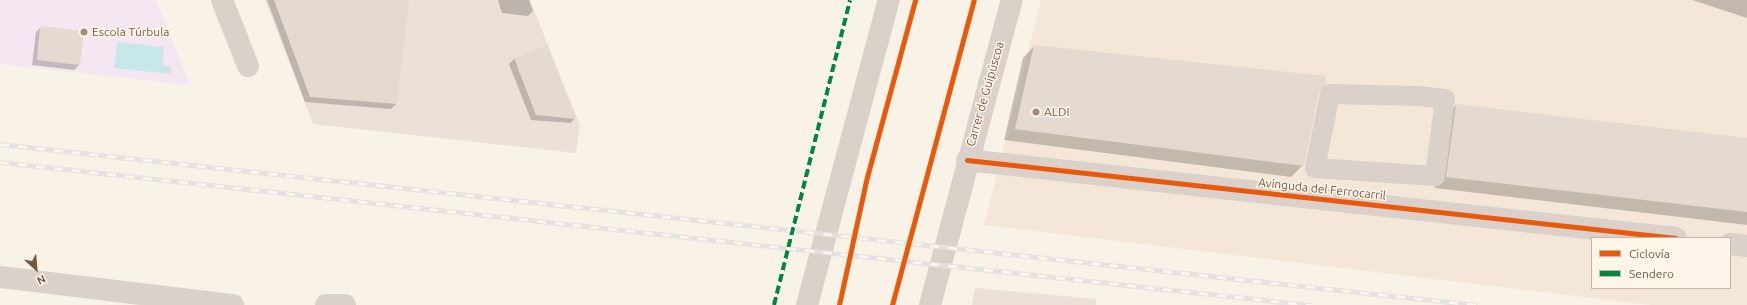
<!DOCTYPE html>
<html>
<head>
<meta charset="utf-8">
<style>
	body { margin:0 }
	#map { position:relative; width:1747px; height:305px; overflow:hidden; background:#f8f2e7; font-family:Ubuntu,sans-serif }
	div>[style] { position:absolute }
	[style*='--x'] { left:calc(var(--x)*1px); top:calc(var(--y)*1px); width:calc(var(--w)*1px); rotate:calc(var(--a)*1deg) }
	.residential>* { inset:0; background:#f4e7d7 }
	.industrial>* { inset:0; background:#ebe1d9 }
	.education>* { inset:0; background:#f4e7f1 }
	.water>* { inset:0; background:#c8e7e8 }
	.shadow>* { inset:0; background:#0003 }
	.building>* { inset:0; background:#e4dacf }
	.pedestrian>* { height:20px; margin:-10px; padding:0 10px; transform-origin:10px; border-radius:10px; background:#dbd1cb }
	.minor>* { height:22px; margin:-11px; padding:0 11px; transform-origin:11px; border-radius:11px; background:#dbd1cb }
	.secondary>* { height:22px; margin:-11px; padding:0 11px; transform-origin:11px; border-radius:11px; background:#dbd1cb }
	.rail>* { height:4.5px; margin-top:-2.25px; transform-origin:0; background:repeating-linear-gradient(90deg,#fff6e9 0 9px,#e4e1e4 0 18px); box-sizing:border-box; border-block:1px solid #e4e1e4 }
	.quiet>* { height:4px; margin-top:-2px; transform-origin:0; background:repeating-linear-gradient(90deg,#00873e 0 8px,transparent 0 12px) }
	.cycleway>* { height:5px; margin:-2.5px; padding:0 2.5px; transform-origin:2.5px; border-radius:2.5px; background:#e8590c }
	.dots>* { width:11px; height:11px; translate:-50% -50%; box-sizing:border-box; border:2px solid #fff6e9; border-radius:50% }
	span { translate:-50% -50%; white-space:nowrap; text-align:center; line-height:1.15; -webkit-text-stroke:3px #fff6e9; paint-order:stroke }
	.poi-label { font-size:12px; color:#785745 }
	.left { translate:0 -50%; text-align:left }
	.street-label { font-size:12px; color:#785745 }
	.legend { position:absolute; left:1591px; top:237px; width:140px; height:52px; box-sizing:border-box; background:#fff6e9; border:1px solid #c9b6a7; margin:0; padding:5px 7px; list-style:none; font-size:12px; color:#785745 }
	.legend li { display:flex; align-items:center; gap:8px; height:20px }
	.legend b { width:20px; border:1px solid #c9b6a7 }
	.north { position:absolute; left:16px; top:249px; width:40px; height:40px; -webkit-text-stroke:3px #fff6e9; paint-order:stroke; rotate:154deg; font-size:11px; font-weight:700; line-height:16px; text-align:center; color:#785745 }
	.north::after { content:''; display:block; margin:auto; width:14px; height:18px; background:#785745; clip-path:polygon(50% 0,100% 100%,50% 72%,0 100%) }
</style>
</head>
<body>
<div id="map">
	<div class="residential">
		<i style="clip-path:polygon(evenodd,1041px 0,1747px 0,1747px 305px,1651px 305px,984px 225px,1041px 0,1592px 238px,1730px 238px,1730px 288px,1592px 288px,1592px 238px)"></i>
	</div>
	<div class="industrial">
		<i style="clip-path:polygon(265px 0,530px 0,580px 125px,576px 153px,313px 124px)"></i>
		<i style="clip-path:polygon(975px 288px,1096px 299px,1096px 305px,972px 305px)"></i>
	</div>
	<div class="education">
		<i style="clip-path:polygon(0 0,156px 0,190px 85px,0 64px)"></i>
	</div>
	<div class="water">
		<i style="clip-path:polygon(117px 42px,164px 47px,163px 65px,171px 67px,171px 74px,114px 68px)"></i>
	</div>
	<div class="shadow">
		<i style="clip-path:polygon(267px 0,408px 0,396px 104px,391px 109px,305px 102px)"></i>
		<i style="clip-path:polygon(498px 0,529px 0,533px 11px,528px 16px,502px 13px)"></i>
		<i style="clip-path:polygon(1692px 0,1747px 0,1747px 18px)"></i>
		<i style="clip-path:polygon(41px 27px,79px 65px,74px 70px,32px 65px,36px 32px)"></i>
		<i style="clip-path:polygon(547px 46px,575px 118px,571px 123px,531px 120px,509px 64px,514px 59px)"></i>
		<i style="clip-path:polygon(1034px 46px,1318px 91px,1303px 165px,1291px 177px,1004px 140px,1023px 58px)"></i>
		<i style="clip-path:polygon(1456px 105px,1747px 139px,1747px 225px,1435px 188px,1445px 117px)"></i>
	</div>
	<div class="building">
		<i style="clip-path:polygon(274px 0,409px 0,397px 104px,310px 97px)"></i>
		<i style="clip-path:polygon(40px 26px,84px 31px,80px 65px,37px 60px)"></i>
		<i style="clip-path:polygon(547px 45px,576px 119px,536px 115px,514px 58px)"></i>
		<i style="clip-path:polygon(1034px 45px,1326px 76px,1325px 84px,1319px 92px,1304px 166px,1015px 129px)"></i>
		<i style="clip-path:polygon(1456px 104px,1747px 138px,1747px 212px,1446px 177px)"></i>
	</div>
	<div class="pedestrian">
		<i style="--x:1330;--y:94;--w:88;--a:1.3"></i>
		<i style="--x:1418;--y:96;--w:27;--a:6"></i>
		<i style="--x:1445;--y:99;--w:78;--a:97.4"></i>
		<i style="--x:1435;--y:176;--w:120;--a:-176.2"></i>
		<i style="--x:1315;--y:168;--w:76;--a:-78.5"></i>
	</div>
	<div class="minor">
		<i style="--x:222;--y:0;--w:71;--a:68.5"></i>
		<i style="--x:967;--y:160;--w:713;--a:6.28"></i>
		<i style="--x:1730;--y:244;--w:17;--a:7"></i>
		<i style="--x:0;--y:277;--w:235;--a:6.9"></i>
		<i style="--x:326;--y:305;--w:19;--a:0"></i>
	</div>
	<div class="secondary">
		<i style="--x:807;--y:305;--w:316;--a:-75"></i>
		<i style="--x:930;--y:305;--w:316;--a:-75"></i>
	</div>
	<div class="rail">
		<i style="--x:0;--y:144;--w:1486;--a:6.22"></i>
		<i style="--x:0;--y:162;--w:1319;--a:6.23"></i>
	</div>
	<div class="quiet">
		<i style="--x:774;--y:305;--w:314;--a:-76"></i>
	</div>
	<div class="cycleway">
		<i style="--x:967;--y:160;--w:713;--a:6.28"></i>
		<i style="--x:839;--y:305;--w:131;--a:-77.7"></i>
		<i style="--x:867;--y:177;--w:183;--a:-74.8"></i>
		<i style="--x:892;--y:305;--w:316;--a:-75"></i>
	</div>
	<div class="dots">
		<i style="left:84px;top:32px;background:#a58d7e"></i>
		<i style="left:1036px;top:112px;background:#a58d7e"></i>
	</div>
	<div class="poi-label">
		<span class="left" style="left:92px;top:32px">Escola Túrbula</span>
		<span class="left" style="left:1044px;top:112px">ALDI</span>
	</div>
	<div class="street-label">
		<span style="left:985px;top:94px;rotate:-74deg">Carrer de Guipúscoa</span>
		<span style="left:1322px;top:189px;rotate:6deg">Avinguda del Ferrocarril</span>
	</div>
	<ul class="legend">
	<li><b style="height:5px;background:#e8590c"></b>Ciclovía</li>
	<li><b style="height:5px;background:#00873e"></b>Sendero</li>
	</ul>
	<div class="north">N</div>
</div>
</body>
</html>
